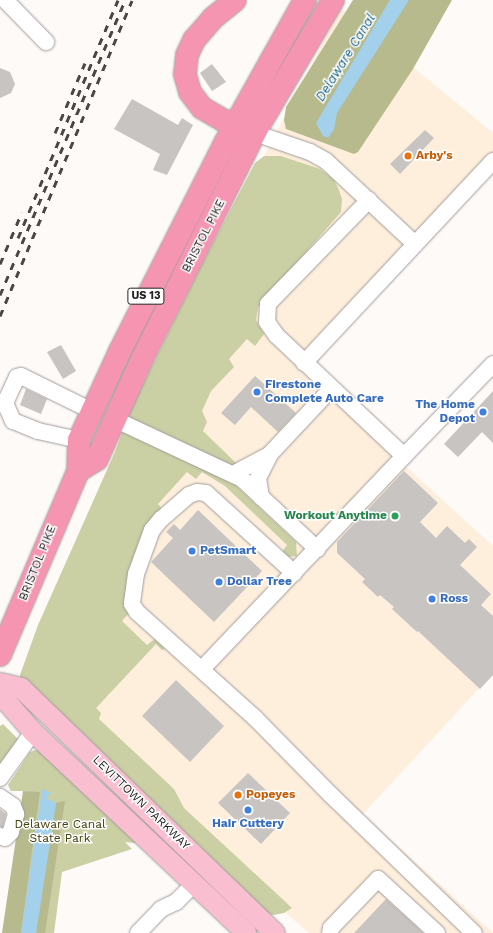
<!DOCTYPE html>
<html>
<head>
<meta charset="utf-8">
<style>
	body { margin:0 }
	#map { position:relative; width:493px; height:933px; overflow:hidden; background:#fefaf8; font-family:"Work Sans",sans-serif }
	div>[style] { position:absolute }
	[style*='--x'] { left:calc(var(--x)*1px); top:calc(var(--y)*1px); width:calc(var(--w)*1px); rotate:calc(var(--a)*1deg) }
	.commercial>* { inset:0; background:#feeedc }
	.green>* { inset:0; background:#cbcfa4 }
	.forest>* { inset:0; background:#b6ba8d }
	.water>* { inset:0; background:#a3d0eb }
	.building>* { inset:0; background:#c8c4c2 }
	.roads { filter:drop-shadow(0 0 1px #a09c9b) drop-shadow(0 0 1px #a09c9b) }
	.minor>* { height:16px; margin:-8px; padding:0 8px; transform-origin:8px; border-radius:8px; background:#fff }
	.major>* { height:20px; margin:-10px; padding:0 10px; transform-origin:10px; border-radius:10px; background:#f9bfd0 }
	.highway>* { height:22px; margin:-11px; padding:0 11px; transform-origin:11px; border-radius:11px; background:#f595b1 }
	.rail>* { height:3px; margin-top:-1.5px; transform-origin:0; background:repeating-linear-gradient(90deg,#494746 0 7px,transparent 0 14px) }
	.dots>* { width:11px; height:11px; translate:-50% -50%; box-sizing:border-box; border:2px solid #fff; border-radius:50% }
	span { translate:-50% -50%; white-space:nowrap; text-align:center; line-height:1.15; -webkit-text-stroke:3px #fff; paint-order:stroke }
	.shield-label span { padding:1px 3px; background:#fff; border:1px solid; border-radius:3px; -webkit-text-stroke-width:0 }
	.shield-label { font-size:11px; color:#242322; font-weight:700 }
	.food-label { font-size:12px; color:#c56008; font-weight:700 }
	.left { translate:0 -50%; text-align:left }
	.street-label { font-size:12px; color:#242322 }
	.shop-label { font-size:12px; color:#366cbe; font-weight:700 }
	.right { translate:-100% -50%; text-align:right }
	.leisure-label { font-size:12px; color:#27864d; font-weight:700 }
	.park-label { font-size:12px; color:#40420c }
	.water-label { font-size:13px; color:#115f83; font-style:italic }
</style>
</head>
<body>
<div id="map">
	<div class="commercial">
		<i style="clip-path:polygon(341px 8px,493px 133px,493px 154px,300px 364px,403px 464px,493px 546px,493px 673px,363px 814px,493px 933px,309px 933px,20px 679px,20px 675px,128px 419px)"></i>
	</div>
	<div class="green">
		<i style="clip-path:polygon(264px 156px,281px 156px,320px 169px,334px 180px,339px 190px,342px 199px,341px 212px,258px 307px,256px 320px,264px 334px,255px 346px,247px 339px,229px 359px,234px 367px,211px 391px,202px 411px,207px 422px,203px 431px,237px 464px,230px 480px,296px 542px,297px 556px,288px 557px,282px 552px,287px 545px,225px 486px,202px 472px,196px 479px,187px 472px,158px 504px,163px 510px,133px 561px,124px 607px,129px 613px,122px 621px,147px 645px,155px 639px,165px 649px,162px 650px,156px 644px,96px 708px,101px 713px,99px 719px,174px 789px,184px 808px,292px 908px,284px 913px,274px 915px,266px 914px,20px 679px,20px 675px,38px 625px,115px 452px,132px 407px,201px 266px,255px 163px)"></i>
		<i style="clip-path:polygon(3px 724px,20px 741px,0 766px,0 726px)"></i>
		<i style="clip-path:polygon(38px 749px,143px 844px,125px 842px,132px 849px,62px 872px,54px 933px,7px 933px,28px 791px,11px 791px,8px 785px,30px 752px)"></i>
	</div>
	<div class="forest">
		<i style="clip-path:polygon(353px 0,452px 0,413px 69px,358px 152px,354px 154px,286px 129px,284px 120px,286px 107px)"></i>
		<i style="clip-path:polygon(23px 791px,40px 792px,21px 933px,2px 933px)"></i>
		<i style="clip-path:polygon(65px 801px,45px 933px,36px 933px,56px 803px)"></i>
	</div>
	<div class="water">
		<i style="clip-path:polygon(390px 0,409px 0,337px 113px,334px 129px,328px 138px,323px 136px,316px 123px)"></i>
		<i style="clip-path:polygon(42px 789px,51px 793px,46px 798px,56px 803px,36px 933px,21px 933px)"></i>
	</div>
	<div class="building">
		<i style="clip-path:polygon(212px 64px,226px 82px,212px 91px,200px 73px)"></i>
		<i style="clip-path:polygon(0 68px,10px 72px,15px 84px,11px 93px,0 98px)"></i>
		<i style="clip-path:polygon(132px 99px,178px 125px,182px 118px,193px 125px,167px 175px,153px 170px,160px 154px,114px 129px)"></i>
		<i style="clip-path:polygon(425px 130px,434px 138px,400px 174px,390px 164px)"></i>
		<i style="clip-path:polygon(61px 345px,76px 371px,63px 379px,47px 352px)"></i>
		<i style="clip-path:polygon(255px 376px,296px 413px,278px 432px,251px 407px,235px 425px,221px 413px)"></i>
		<i style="clip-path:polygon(26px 389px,47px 399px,41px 414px,20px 405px)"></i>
		<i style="clip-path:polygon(493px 391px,493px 443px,482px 432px,458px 457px,444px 444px)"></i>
		<i style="clip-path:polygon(404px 471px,438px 503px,420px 522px,436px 538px,447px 526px,465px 543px,469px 539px,477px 547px,460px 565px,491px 594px,481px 605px,493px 616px,493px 675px,480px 689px,418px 631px,417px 632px,392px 609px,394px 607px,380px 595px,378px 597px,362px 582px,365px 579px,337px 553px,337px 542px)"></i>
		<i style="clip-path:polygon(198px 510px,262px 571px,214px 622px,151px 562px,173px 538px,166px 532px,174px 524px,180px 530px)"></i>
		<i style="clip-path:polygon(176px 680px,224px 726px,190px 762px,142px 716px)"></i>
		<i style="clip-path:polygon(248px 773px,290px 813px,261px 844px,218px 803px)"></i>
		<i style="clip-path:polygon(0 809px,6px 814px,3px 827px,0 827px)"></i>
		<i style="clip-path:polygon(386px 899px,417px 927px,423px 933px,354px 933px)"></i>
	</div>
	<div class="roads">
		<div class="minor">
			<i style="--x:5;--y:0;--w:59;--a:45.7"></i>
			<i style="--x:246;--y:130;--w:68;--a:19"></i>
			<i style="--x:310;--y:152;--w:18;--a:29"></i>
			<i style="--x:326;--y:161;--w:122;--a:43"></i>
			<i style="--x:369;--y:200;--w:145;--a:134.2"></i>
			<i style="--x:268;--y:304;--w:18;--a:93"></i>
			<i style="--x:267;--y:322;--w:16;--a:55"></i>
			<i style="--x:276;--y:335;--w:176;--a:43.4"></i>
			<i style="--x:404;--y:456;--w:128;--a:-45.9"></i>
			<i style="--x:304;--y:363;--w:277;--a:-46.9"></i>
			<i style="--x:114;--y:419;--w:141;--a:25.1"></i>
			<i style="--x:242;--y:479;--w:103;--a:43"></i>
			<i style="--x:79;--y:440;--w:42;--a:-167.6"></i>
			<i style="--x:38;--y:431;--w:27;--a:-158"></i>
			<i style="--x:13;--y:421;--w:20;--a:-114"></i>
			<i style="--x:5;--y:403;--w:29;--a:-65"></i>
			<i style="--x:17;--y:377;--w:4;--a:-14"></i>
			<i style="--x:21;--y:376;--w:79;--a:26.2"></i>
			<i style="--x:233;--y:474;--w:41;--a:-27.8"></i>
			<i style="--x:261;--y:497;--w:19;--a:-99"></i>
			<i style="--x:258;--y:478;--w:27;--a:-63"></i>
			<i style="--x:270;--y:454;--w:89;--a:-46.8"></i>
			<i style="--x:294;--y:573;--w:119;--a:-137.7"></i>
			<i style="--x:206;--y:493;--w:9;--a:-174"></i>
			<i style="--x:197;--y:492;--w:9;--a:159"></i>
			<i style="--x:189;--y:495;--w:37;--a:139"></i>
			<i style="--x:161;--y:519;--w:14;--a:129"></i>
			<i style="--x:152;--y:530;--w:47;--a:110"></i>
			<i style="--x:136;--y:574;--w:30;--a:98"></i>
			<i style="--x:132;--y:604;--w:9;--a:58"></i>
			<i style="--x:137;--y:612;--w:159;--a:41.9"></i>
			<i style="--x:255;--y:718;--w:110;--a:45.4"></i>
			<i style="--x:332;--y:796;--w:197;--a:44"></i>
			<i style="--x:202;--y:669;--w:294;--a:-46.5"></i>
			<i style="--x:0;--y:778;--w:57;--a:-54.3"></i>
			<i style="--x:0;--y:797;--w:16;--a:35"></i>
			<i style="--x:13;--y:806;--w:9;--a:69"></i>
			<i style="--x:16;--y:814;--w:19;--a:106"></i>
			<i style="--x:11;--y:832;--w:8;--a:135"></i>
			<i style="--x:5;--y:838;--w:5;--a:-158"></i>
			<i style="--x:138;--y:933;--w:33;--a:-46"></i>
			<i style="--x:161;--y:909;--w:17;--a:-25"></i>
			<i style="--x:176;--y:902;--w:25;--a:-45"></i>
			<i style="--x:330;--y:933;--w:5;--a:-79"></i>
			<i style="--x:331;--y:928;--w:68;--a:-46.2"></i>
			<i style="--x:378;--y:879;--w:80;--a:42.5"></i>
		</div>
		<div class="major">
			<i style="--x:0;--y:683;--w:22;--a:13"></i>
			<i style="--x:21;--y:688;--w:353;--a:44"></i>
			<i style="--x:0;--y:694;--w:50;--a:49"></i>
			<i style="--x:33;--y:732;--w:293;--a:43.3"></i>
		</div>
		<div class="highway">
			<i style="--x:235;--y:127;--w:38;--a:-150"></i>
			<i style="--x:202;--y:108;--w:20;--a:-127"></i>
			<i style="--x:190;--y:92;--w:19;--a:-106"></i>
			<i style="--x:185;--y:74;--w:19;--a:-84"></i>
			<i style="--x:187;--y:55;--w:17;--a:-65"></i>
			<i style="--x:194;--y:40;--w:29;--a:-49"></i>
			<i style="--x:213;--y:18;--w:28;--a:-39"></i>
			<i style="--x:78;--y:471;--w:22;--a:-32"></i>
			<i style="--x:97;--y:459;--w:112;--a:-65.7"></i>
			<i style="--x:143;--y:357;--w:251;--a:-63.5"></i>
			<i style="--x:255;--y:132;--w:153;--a:-59.4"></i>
			<i style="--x:0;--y:655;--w:200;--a:-67"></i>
			<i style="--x:78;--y:471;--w:31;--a:-88"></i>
			<i style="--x:79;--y:440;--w:98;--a:-65.3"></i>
			<i style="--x:120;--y:351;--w:233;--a:-63.2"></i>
			<i style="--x:225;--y:143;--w:164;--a:-60.8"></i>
		</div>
	</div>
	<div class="rail">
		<i style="--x:55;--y:133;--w:76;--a:-66.8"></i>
		<i style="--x:18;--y:238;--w:258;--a:-67.2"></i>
		<i style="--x:0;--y:264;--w:56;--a:-67.1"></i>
		<i style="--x:0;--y:295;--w:320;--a:-67"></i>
		<i style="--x:0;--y:316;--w:342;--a:-67.3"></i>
	</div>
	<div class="dots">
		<i style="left:408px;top:156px;background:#e8710a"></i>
		<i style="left:257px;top:392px;background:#3f7fe0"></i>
		<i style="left:483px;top:412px;background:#3f7fe0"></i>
		<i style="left:395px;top:516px;background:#2e9e5b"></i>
		<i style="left:192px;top:551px;background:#3f7fe0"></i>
		<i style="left:219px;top:582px;background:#3f7fe0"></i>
		<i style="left:432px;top:599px;background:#3f7fe0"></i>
		<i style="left:238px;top:795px;background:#e8710a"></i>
		<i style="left:248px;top:810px;background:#3f7fe0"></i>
	</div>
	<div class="shield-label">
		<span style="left:146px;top:296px">US 13</span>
	</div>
	<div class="food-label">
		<span class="left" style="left:416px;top:156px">Arby's</span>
		<span class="left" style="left:246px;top:795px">Popeyes</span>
	</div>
	<div class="street-label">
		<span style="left:204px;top:236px;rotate:-63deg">BRISTOL PIKE</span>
		<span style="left:38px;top:563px;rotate:-68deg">BRISTOL PIKE</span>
		<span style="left:141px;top:803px;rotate:44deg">LEVITTOWN PARKWAY</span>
	</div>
	<div class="shop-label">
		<span class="left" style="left:265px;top:392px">Firestone<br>Complete Auto Care</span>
		<span class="right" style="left:475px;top:412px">The Home<br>Depot</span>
		<span class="left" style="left:200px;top:551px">PetSmart</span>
		<span class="left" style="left:227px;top:582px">Dollar Tree</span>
		<span class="left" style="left:440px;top:599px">Ross</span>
		<span style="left:248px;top:824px">Hair Cuttery</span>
	</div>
	<div class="leisure-label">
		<span class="right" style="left:387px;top:516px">Workout Anytime</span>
	</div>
	<div class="park-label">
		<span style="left:60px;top:832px">Delaware Canal<br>State Park</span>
	</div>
	<div class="water-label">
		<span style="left:346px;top:58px;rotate:-58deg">Delaware Canal</span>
	</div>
</div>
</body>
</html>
